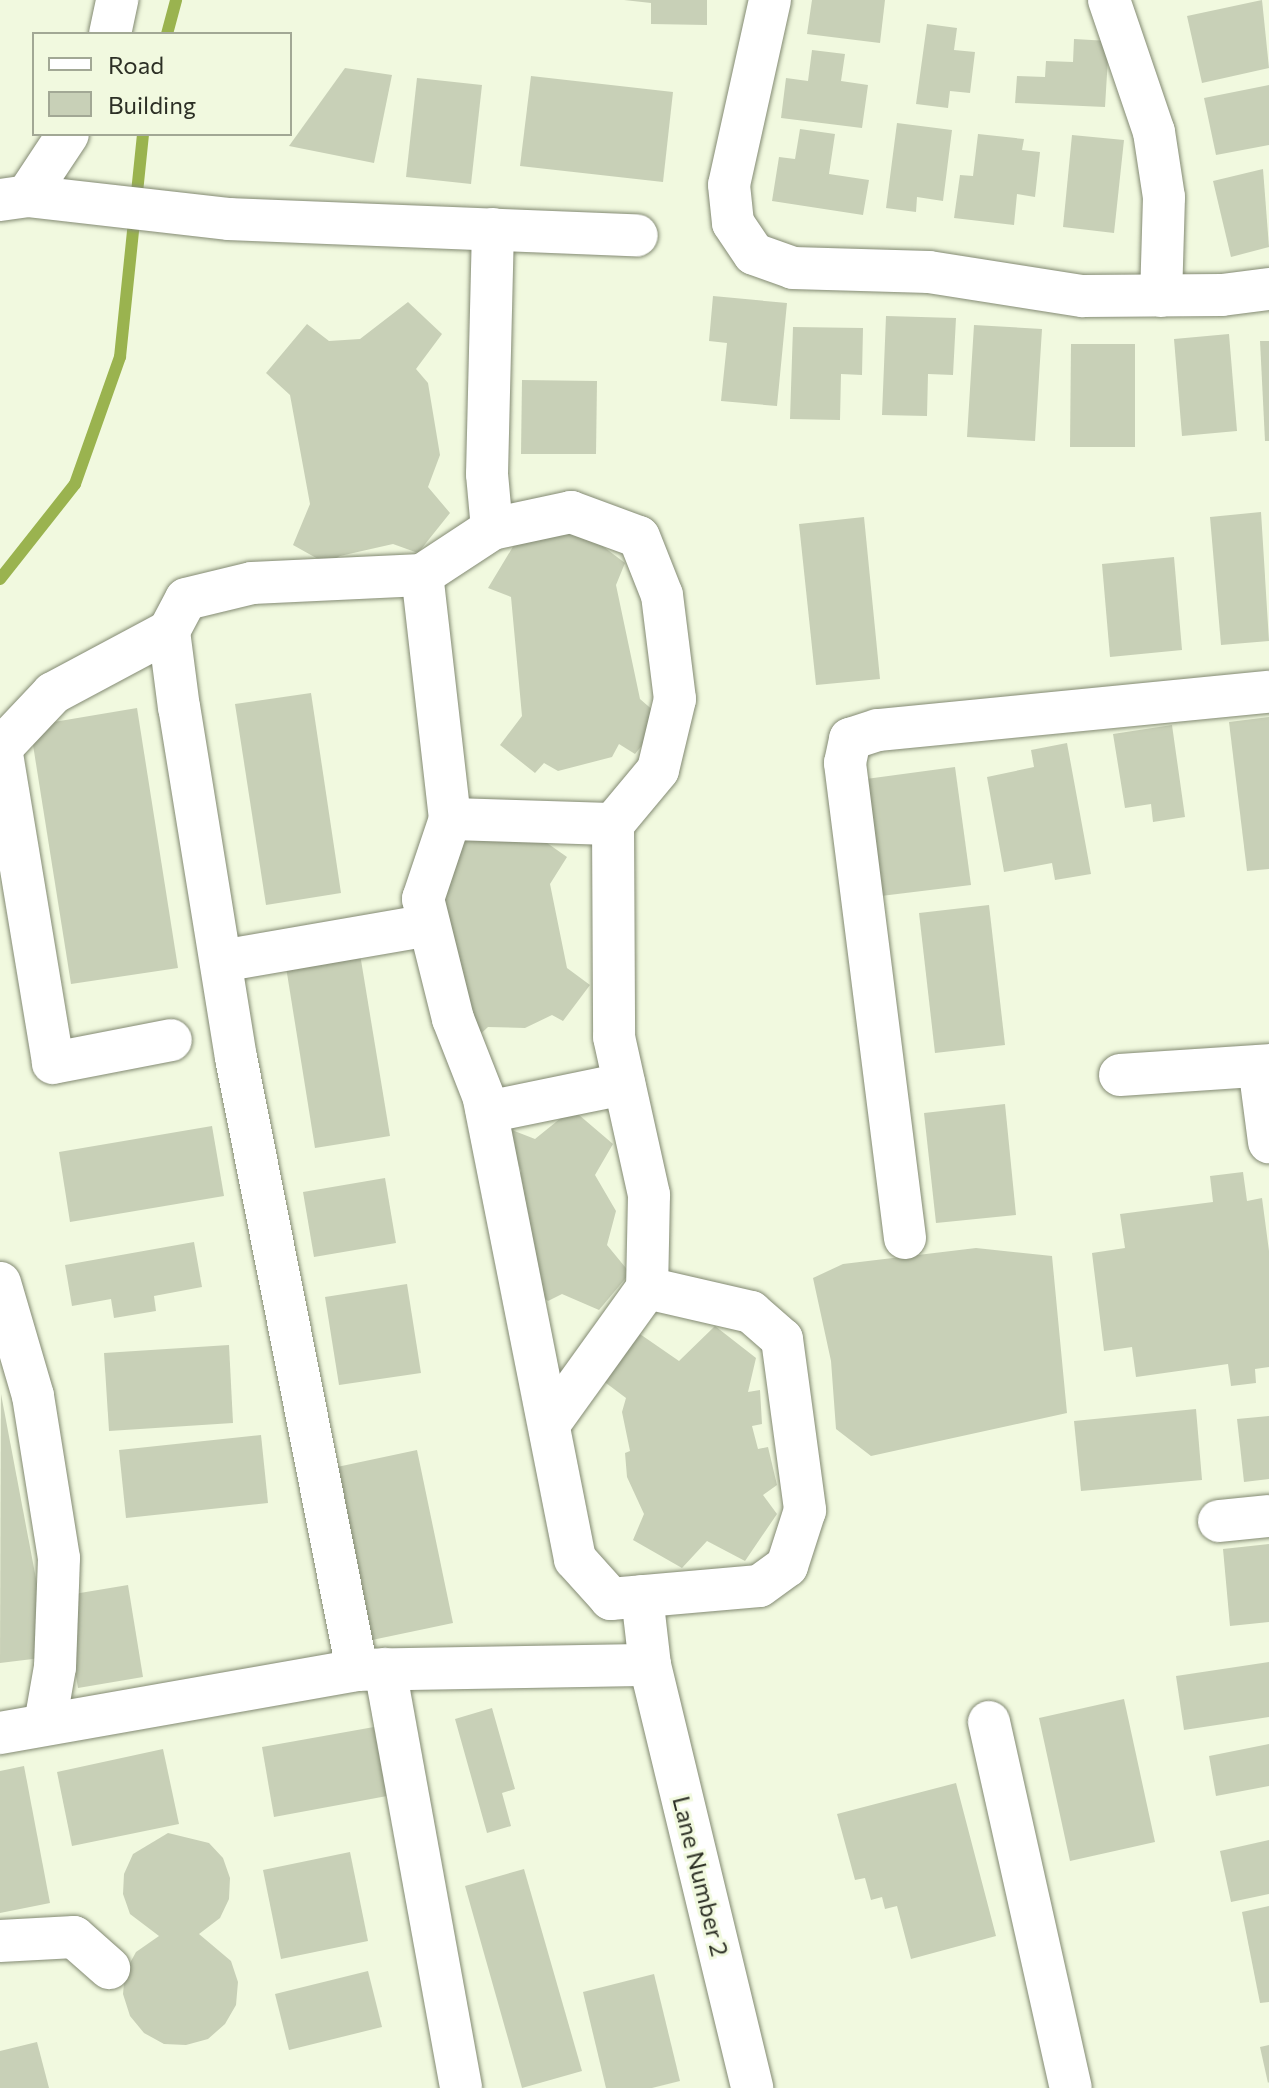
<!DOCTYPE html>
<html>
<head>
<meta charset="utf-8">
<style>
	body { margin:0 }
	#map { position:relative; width:1269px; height:2088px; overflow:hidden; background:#f1f9df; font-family:Commissioner,sans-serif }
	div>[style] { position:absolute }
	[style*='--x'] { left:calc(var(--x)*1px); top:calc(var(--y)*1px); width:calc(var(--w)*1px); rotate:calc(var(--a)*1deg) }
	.stream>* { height:12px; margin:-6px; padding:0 6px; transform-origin:6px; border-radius:6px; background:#9ab34f }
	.building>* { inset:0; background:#c8d0b7 }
	.roads { filter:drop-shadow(0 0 2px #838a73) drop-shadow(0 0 2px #838a73) }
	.minor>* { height:42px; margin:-21px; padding:0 21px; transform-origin:21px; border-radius:21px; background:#fff }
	span { translate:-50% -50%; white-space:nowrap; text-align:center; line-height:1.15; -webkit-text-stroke:6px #f1f9df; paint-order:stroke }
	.street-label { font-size:24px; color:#2c2f25 }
	.legend { position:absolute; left:32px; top:32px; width:260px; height:104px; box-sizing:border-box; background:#f1f9df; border:2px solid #a2a895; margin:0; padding:10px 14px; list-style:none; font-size:24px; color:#2c2f25 }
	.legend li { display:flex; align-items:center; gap:16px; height:40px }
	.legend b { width:40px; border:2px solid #a2a895 }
</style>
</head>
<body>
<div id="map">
	<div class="stream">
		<i style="--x:167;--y:34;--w:35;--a:-75"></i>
		<i style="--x:0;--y:579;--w:121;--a:-51.7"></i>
		<i style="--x:75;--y:484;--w:135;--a:-70.5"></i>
		<i style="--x:120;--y:357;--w:224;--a:-84.1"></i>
	</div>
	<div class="building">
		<i style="clip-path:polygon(624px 0,707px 0,707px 25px,651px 24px,651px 3px)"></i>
		<i style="clip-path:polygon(812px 0,885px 0,880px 43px,807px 34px)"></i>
		<i style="clip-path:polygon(1262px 0,1269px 68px,1202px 83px,1187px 16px)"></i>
		<i style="clip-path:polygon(927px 24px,957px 28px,954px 50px,975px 52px,970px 93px,950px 91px,948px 108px,916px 104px)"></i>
		<i style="clip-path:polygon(1074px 39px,1109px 41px,1105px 107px,1015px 103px,1017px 76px,1045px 77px,1046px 61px,1073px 62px)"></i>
		<i style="clip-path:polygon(812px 50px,845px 54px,841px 81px,868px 85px,862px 128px,781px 118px,786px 78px,808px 81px)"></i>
		<i style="clip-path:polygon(345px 68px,392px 75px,374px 163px,289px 146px)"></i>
		<i style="clip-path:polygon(531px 76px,673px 92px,663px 182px,520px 166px)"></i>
		<i style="clip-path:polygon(417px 78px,482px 85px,471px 184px,406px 177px)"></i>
		<i style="clip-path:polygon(1269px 85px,1269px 145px,1216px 155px,1204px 98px)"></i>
		<i style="clip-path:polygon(897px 123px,952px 130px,943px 201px,917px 197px,916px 212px,886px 208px)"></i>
		<i style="clip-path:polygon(800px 129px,835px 134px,829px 174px,869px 180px,863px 215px,772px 201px,779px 157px,795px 159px)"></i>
		<i style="clip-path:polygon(978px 134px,1024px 139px,1022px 150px,1040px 152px,1035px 197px,1017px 194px,1014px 225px,954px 218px,960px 175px,973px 176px)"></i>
		<i style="clip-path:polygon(1072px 135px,1124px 140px,1114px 233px,1063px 227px)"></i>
		<i style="clip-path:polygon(1263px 169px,1269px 247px,1231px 257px,1213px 181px)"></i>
		<i style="clip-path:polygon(713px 296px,787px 303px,777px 406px,721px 401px,727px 343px,709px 341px)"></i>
		<i style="clip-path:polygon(408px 302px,442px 334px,416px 369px,428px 383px,440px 455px,428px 487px,450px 513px,418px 553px,393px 544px,340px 556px,327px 564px,293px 545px,310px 504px,290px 395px,266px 373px,307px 324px,329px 341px,360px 339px)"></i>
		<i style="clip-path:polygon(886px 316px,956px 318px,953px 375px,928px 374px,927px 416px,882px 415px)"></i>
		<i style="clip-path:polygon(974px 325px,1042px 329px,1035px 441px,967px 437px)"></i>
		<i style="clip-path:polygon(793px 327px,863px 328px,862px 375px,841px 374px,840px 420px,790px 419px)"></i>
		<i style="clip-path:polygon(1229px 334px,1237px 431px,1182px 436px,1174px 339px)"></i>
		<i style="clip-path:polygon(1260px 341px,1269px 341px,1269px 441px,1265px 441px)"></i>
		<i style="clip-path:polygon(1071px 344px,1135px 344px,1135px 447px,1070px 447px)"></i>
		<i style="clip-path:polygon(522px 380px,597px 381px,596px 454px,521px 454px)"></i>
		<i style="clip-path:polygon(1261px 512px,1269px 641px,1221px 645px,1210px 517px)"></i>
		<i style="clip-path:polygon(864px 517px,880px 679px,816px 685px,799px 524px)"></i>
		<i style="clip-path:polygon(580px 529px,625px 563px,616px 585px,640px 699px,663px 719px,635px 754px,619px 744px,612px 757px,558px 771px,544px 763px,535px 773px,500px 745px,522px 716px,511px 597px,488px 588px,520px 535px)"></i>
		<i style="clip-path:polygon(1174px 557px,1182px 650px,1110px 657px,1102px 564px)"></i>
		<i style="clip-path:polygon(311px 693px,341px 893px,266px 905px,235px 704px)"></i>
		<i style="clip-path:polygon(137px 708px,178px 968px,71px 984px,30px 726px)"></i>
		<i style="clip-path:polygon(1269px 717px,1269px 869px,1247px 871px,1229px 722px)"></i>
		<i style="clip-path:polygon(1172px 725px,1185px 817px,1153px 822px,1151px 804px,1125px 808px,1113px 734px)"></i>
		<i style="clip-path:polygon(1067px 743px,1091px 874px,1055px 880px,1052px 863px,1004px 872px,987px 777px,1034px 767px,1031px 750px)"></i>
		<i style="clip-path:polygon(955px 767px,971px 885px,881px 896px,866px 779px)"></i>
		<i style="clip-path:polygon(520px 824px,567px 857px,550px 884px,567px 968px,590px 985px,563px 1021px,552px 1015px,525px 1028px,488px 1027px,474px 1040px,438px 894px,456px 831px)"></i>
		<i style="clip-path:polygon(989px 905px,1005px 1045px,935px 1053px,919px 913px)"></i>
		<i style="clip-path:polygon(360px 954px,390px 1136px,315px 1148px,286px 967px)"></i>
		<i style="clip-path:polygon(1005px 1104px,1016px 1215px,936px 1223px,924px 1113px)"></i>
		<i style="clip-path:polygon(572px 1109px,613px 1144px,595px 1175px,616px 1211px,607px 1245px,630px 1273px,599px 1310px,562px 1294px,548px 1301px,529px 1286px,513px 1196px,521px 1171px,504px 1127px,535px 1139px)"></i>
		<i style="clip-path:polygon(212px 1126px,224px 1196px,70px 1222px,59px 1152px)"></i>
		<i style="clip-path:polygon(1243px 1172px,1247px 1201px,1262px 1198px,1269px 1251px,1269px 1367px,1255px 1369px,1256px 1383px,1231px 1386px,1228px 1364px,1136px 1377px,1132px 1347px,1104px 1351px,1092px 1253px,1125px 1248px,1120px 1214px,1213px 1202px,1210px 1176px)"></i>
		<i style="clip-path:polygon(385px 1178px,396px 1243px,314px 1257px,303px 1192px)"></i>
		<i style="clip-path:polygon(194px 1242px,202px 1287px,154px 1296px,156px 1311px,114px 1318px,111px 1299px,72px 1306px,65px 1265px)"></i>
		<i style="clip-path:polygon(976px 1248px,1052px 1256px,1067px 1413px,871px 1456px,836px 1429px,831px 1361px,813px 1278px,843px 1264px)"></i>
		<i style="clip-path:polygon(407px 1284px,421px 1373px,339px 1385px,325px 1297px)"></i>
		<i style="clip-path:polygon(715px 1326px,756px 1358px,748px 1392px,760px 1390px,762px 1424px,752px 1426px,758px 1449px,768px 1447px,777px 1485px,763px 1495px,777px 1514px,745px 1561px,707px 1541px,682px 1568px,633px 1540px,644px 1514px,627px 1477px,625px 1453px,630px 1451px,622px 1412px,626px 1398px,602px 1380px,637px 1332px,679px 1361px)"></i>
		<i style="clip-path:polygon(229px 1345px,233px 1423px,109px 1431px,104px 1353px)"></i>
		<i style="clip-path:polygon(1px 1394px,37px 1584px,41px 1658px,0 1663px)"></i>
		<i style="clip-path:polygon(1196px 1409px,1202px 1480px,1081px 1491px,1074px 1421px)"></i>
		<i style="clip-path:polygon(1269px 1416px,1269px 1479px,1244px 1482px,1237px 1419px)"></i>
		<i style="clip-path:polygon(261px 1435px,268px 1503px,126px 1518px,119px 1450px)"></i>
		<i style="clip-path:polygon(417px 1450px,453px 1623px,372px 1640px,337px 1467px)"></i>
		<i style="clip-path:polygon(1269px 1544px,1269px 1622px,1230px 1626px,1223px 1549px)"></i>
		<i style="clip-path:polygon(128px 1585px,143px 1677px,78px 1688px,62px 1596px)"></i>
		<i style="clip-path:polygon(1269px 1662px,1269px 1717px,1184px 1730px,1176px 1676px)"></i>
		<i style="clip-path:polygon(1124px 1699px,1155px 1842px,1070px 1861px,1039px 1718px)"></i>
		<i style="clip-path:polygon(492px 1708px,515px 1789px,502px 1793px,511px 1826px,487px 1833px,455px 1719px)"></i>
		<i style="clip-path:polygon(374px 1727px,387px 1796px,274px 1817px,262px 1747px)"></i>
		<i style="clip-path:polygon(1269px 1744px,1269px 1786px,1216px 1796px,1209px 1756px)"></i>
		<i style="clip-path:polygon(163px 1749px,179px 1824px,72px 1846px,57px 1772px)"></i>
		<i style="clip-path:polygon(24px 1766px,50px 1903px,0 1913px,0 1771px)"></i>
		<i style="clip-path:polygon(956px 1783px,996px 1936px,911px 1959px,897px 1906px,885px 1909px,882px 1897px,871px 1900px,865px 1878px,855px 1880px,837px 1814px)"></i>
		<i style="clip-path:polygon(168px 1833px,209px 1843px,223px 1858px,230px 1878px,229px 1899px,220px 1918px,199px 1934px,231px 1961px,238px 1982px,236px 2005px,225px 2024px,208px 2039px,186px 2045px,164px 2044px,144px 2033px,130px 2016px,123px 1994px,125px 1972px,136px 1952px,159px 1936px,130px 1914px,123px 1894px,124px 1874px,133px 1854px)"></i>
		<i style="clip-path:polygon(1269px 1840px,1269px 1894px,1231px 1902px,1220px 1851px)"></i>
		<i style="clip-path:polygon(350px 1852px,368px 1941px,281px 1959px,263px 1870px)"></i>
		<i style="clip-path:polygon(524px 1869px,582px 2071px,522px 2088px,465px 1886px)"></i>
		<i style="clip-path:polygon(1269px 1906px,1269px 2002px,1260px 2003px,1242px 1912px)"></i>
		<i style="clip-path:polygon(368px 1971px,382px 2027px,289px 2050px,275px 1994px)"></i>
		<i style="clip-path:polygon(654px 1974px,680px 2081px,652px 2088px,606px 2088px,583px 1992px)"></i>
		<i style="clip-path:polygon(37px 2042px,49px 2088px,0 2088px,0 2051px)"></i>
		<i style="clip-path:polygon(1269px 2045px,1269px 2082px,1268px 2083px,1260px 2047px)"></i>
	</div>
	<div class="roads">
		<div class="minor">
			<i style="--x:770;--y:0;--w:189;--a:102.5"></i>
			<i style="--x:729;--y:185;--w:38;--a:84"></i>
			<i style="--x:733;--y:223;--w:37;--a:56"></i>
			<i style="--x:754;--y:254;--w:41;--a:19.7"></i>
			<i style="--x:793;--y:268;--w:136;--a:1.7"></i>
			<i style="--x:929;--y:272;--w:156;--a:8.9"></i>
			<i style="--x:1083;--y:296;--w:139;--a:-0.4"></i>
			<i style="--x:1222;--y:295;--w:47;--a:-7.3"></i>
			<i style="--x:1109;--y:0;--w:139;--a:71.2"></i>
			<i style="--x:1154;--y:132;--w:66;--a:81.3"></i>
			<i style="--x:1164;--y:197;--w:99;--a:91.7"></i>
			<i style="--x:110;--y:34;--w:35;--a:-78"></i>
			<i style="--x:27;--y:196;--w:74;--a:-56.5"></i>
			<i style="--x:0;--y:200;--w:27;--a:-8"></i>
			<i style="--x:27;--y:196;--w:204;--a:6.5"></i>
			<i style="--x:230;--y:219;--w:407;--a:2.3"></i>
			<i style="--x:492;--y:529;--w:55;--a:-95.2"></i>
			<i style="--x:487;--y:474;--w:245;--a:-88.6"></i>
			<i style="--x:169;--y:631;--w:132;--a:151.9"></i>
			<i style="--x:53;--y:693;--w:76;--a:133.4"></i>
			<i style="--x:1;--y:748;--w:319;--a:80.6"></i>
			<i style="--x:53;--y:1063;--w:120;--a:-11"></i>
			<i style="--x:450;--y:819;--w:163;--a:1.8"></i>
			<i style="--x:221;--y:961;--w:211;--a:-9.8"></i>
			<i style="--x:1259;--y:1066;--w:77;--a:82.5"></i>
			<i style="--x:1120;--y:1075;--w:149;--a:-3.8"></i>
			<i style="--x:487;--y:1112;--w:140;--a:-11.6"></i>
			<i style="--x:905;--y:1238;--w:479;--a:-97.2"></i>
			<i style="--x:845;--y:763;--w:25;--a:-78"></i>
			<i style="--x:850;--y:739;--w:29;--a:-18"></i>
			<i style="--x:878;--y:730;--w:393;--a:-5.6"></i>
			<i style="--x:0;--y:1283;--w:118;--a:73.7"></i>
			<i style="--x:33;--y:1396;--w:164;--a:80.9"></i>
			<i style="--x:59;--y:1558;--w:109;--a:92.1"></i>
			<i style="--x:55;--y:1667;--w:58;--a:100"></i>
			<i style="--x:550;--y:1423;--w:166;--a:-54.3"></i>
			<i style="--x:1219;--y:1521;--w:50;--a:-5.7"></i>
			<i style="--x:642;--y:1596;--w:69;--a:83.4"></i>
			<i style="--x:650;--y:1665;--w:435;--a:76.4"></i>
			<i style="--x:385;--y:1669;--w:426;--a:79.7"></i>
			<i style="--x:357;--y:1670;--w:624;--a:-101.18"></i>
			<i style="--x:236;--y:1058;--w:355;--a:-99.2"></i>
			<i style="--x:179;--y:708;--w:78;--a:-97.4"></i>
			<i style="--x:169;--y:631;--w:36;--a:-62"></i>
			<i style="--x:186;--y:599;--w:68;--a:-13.6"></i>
			<i style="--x:252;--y:583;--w:170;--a:-2.7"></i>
			<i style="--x:422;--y:575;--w:84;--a:-33.3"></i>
			<i style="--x:492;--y:529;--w:81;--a:-12.1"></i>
			<i style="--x:571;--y:512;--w:72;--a:20.2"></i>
			<i style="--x:639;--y:537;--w:62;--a:68.4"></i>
			<i style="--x:662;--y:595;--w:105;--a:82.9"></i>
			<i style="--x:675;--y:699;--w:73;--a:103.5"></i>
			<i style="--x:658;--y:770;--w:70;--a:129.8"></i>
			<i style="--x:613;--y:824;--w:213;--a:89.7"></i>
			<i style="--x:614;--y:1037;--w:162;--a:77.5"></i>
			<i style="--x:649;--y:1195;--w:93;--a:91.2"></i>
			<i style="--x:647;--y:1288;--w:107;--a:13"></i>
			<i style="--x:751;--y:1312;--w:41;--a:41.1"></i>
			<i style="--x:782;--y:1339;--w:173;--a:82.3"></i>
			<i style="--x:805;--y:1510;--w:59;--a:107.8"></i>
			<i style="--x:787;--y:1566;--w:34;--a:144"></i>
			<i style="--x:759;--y:1586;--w:149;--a:175"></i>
			<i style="--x:611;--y:1599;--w:54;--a:-132"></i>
			<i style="--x:575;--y:1559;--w:470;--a:-101.2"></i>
			<i style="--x:484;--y:1098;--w:85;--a:-111.4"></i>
			<i style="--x:453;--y:1019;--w:124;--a:-104"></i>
			<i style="--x:423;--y:899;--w:84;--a:-71.4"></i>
			<i style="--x:450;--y:819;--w:246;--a:-96.5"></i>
			<i style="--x:989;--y:1722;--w:375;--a:77.4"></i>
			<i style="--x:0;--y:1733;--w:363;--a:-10"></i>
			<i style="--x:357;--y:1670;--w:293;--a:-1"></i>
			<i style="--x:0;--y:1941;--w:74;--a:-3.1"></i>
			<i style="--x:74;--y:1937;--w:47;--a:41.5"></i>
		</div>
	</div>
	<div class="street-label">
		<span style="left:701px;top:1876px;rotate:76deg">Lane Number 2</span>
	</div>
	<ul class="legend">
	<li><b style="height:10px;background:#fff"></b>Road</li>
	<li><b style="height:22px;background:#c8d0b7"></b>Building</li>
	</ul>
</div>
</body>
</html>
